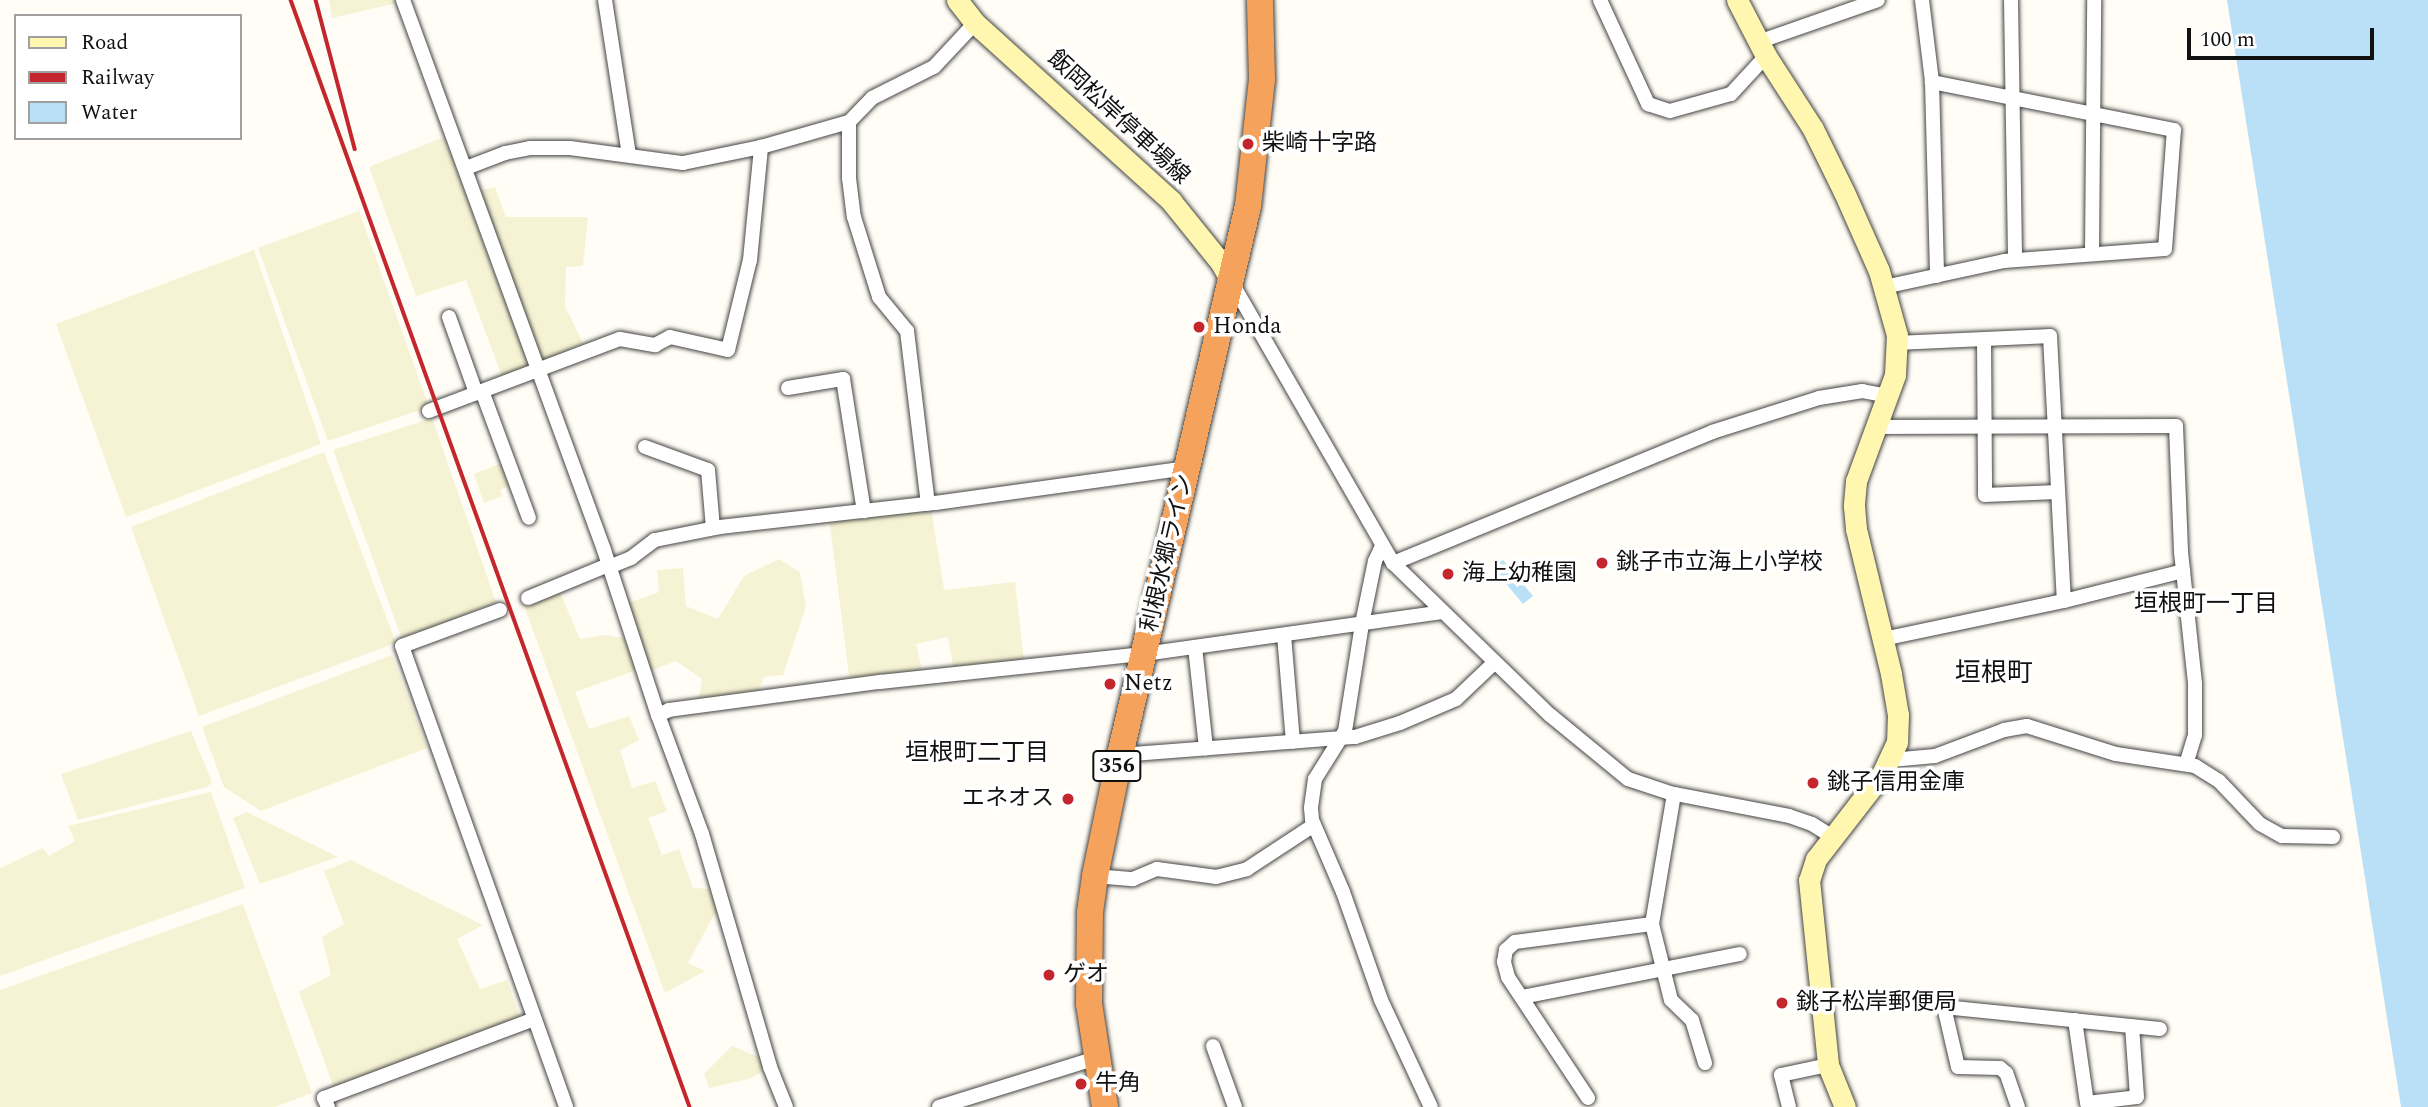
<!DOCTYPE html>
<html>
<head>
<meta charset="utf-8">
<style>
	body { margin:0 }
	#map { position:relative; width:2428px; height:1107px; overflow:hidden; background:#fffdf5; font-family:Spectral,"Noto Sans JP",serif }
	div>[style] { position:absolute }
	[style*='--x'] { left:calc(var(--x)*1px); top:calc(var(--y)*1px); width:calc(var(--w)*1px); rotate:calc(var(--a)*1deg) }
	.farmland>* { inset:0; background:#f6f3d4 }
	.water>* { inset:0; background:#b9e0f7 }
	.roads { filter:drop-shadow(0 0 2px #444) drop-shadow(0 0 2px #444) }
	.street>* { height:14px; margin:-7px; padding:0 7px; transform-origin:7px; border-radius:7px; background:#fff }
	.secondary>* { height:21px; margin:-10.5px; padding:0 10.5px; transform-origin:10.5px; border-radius:10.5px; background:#fff6b0 }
	.highway>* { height:26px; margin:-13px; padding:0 13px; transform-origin:13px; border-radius:13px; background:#f5a25d }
	.rail>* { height:3.5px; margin:-1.75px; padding:0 1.75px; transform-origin:1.75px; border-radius:1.75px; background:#c4262e }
	.dots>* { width:19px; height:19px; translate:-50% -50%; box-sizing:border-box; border:4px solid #fff; border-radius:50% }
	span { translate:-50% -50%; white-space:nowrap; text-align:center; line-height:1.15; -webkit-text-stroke:7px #fff; paint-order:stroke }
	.shield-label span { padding:2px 5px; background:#fff; border:2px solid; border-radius:5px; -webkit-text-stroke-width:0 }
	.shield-label { font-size:21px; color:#111; font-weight:700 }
	.street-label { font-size:23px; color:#111 }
	.poi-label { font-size:23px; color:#111 }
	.left { translate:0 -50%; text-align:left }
	.right { translate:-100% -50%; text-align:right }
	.neighbourhood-label { font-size:24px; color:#111 }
	.quarter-label { font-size:26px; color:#111 }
	.legend { position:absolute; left:14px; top:14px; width:228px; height:126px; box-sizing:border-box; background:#fff; border:2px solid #a0a0a0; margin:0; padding:9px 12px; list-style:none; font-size:21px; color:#111 }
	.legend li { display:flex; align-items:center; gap:14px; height:35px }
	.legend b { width:35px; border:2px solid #a0a0a0 }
	.scale { position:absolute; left:2187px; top:28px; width:187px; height:32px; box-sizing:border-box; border:4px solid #111; border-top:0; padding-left:9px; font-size:21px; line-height:24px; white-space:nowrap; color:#111; -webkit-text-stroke:5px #fff; paint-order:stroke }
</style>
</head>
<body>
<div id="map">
	<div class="farmland">
		<i style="clip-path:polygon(329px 0,401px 0,401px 2px,332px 18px)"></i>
		<i style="clip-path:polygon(444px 137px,530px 369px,503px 379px,466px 280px,416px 296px,369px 167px)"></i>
		<i style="clip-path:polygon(495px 187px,506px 217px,588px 217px,583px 266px,566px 267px,565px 306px,583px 343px,543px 362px,479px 191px)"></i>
		<i style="clip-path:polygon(359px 211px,429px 407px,328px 441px,258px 248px)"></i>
		<i style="clip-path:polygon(254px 250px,321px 444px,126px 517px,56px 324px)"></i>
		<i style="clip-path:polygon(432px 418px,496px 602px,402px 639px,333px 450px)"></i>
		<i style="clip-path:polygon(324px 452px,396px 643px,199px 716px,131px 527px)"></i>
		<i style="clip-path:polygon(502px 463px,511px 485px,500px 490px,502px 496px,484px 503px,474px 474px)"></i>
		<i style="clip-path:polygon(931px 508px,944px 590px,1015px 582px,1024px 661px,954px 671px,948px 637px,916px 644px,923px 673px,850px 683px,829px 519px)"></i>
		<i style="clip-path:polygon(779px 559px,800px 572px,806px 607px,783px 675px,764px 677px,757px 694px,698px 703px,702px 679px,676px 661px,650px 671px,626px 604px,659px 592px,657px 570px,683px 568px,686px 606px,718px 619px,744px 576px)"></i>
		<i style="clip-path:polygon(559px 590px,580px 639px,604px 635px,629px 639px,639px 669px,575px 692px,589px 729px,629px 716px,639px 740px,620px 750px,632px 788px,655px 781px,667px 811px,648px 818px,662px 855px,679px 849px,693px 888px,715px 889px,722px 912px,714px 915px,688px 963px,705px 971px,665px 993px,523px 603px)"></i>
		<i style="clip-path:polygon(392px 655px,427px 748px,261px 811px,224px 787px,202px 727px)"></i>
		<i style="clip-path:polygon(191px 731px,212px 782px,207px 787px,78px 820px,61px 774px)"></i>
		<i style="clip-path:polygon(211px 792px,245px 888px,0 976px,0 868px,43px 848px,49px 856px,75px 841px,68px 826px)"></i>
		<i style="clip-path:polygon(247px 812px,338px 857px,260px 884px,233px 818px)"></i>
		<i style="clip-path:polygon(351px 860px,483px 925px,457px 939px,480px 989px,507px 980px,520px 1017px,334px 1088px,299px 992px,331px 975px,322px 937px,344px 924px,324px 871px)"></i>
		<i style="clip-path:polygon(243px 904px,312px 1093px,275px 1107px,0 1107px,0 990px)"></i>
		<i style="clip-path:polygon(732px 1046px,761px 1058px,765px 1069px,752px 1078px,709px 1088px,704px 1074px)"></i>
	</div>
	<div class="water">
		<i style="clip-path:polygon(2227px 0,2428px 0,2428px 1107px,2401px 1107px)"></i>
		<i style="clip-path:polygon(1503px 560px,1533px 596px,1523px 604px,1493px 568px)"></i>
	</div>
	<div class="roads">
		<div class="street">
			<i style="--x:403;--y:0;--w:586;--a:69.92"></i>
			<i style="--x:604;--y:550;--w:174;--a:71.9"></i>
			<i style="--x:658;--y:715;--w:127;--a:69.7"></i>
			<i style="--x:702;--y:834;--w:243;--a:73.7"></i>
			<i style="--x:770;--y:1067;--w:43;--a:68.2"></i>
			<i style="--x:605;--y:0;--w:157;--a:81.2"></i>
			<i style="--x:1600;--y:0;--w:115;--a:65.2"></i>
			<i style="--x:1648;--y:104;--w:23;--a:18"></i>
			<i style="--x:1670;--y:111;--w:63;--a:-15.6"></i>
			<i style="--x:1731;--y:94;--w:52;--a:-47.4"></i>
			<i style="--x:1922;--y:0;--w:83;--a:83"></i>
			<i style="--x:1932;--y:82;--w:194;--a:88.5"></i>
			<i style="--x:2011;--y:0;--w:260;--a:89.1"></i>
			<i style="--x:1758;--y:42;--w:127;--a:-19.3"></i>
			<i style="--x:849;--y:122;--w:56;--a:90"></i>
			<i style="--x:849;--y:178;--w:39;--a:83"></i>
			<i style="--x:854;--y:217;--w:84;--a:72.6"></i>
			<i style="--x:879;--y:297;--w:44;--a:50.5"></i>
			<i style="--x:907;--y:331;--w:174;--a:83.1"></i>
			<i style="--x:466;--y:168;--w:42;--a:-21"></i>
			<i style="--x:505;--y:153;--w:25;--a:-11"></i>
			<i style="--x:530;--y:148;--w:40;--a:0"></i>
			<i style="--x:570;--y:148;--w:114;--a:7.6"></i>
			<i style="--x:683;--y:163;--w:80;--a:-11.6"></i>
			<i style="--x:761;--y:147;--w:91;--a:-15.9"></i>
			<i style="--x:849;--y:122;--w:33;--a:-46"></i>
			<i style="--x:872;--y:98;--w:69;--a:-26.6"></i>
			<i style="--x:934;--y:67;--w:60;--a:-47"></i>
			<i style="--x:2092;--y:253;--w:253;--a:-89.5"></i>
			<i style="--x:1232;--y:283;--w:323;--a:60.1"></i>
			<i style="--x:1393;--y:563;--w:219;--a:44.1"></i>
			<i style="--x:1550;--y:715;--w:101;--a:39.4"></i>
			<i style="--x:1628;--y:779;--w:44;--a:18.4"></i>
			<i style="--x:1670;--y:793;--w:121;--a:10.9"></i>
			<i style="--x:1789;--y:816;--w:24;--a:19"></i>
			<i style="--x:1812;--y:824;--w:25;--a:32"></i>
			<i style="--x:1884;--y:287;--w:123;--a:-12.2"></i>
			<i style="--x:2004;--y:261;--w:161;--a:-4.3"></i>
			<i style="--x:2165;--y:249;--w:119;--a:-85.7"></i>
			<i style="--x:2174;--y:130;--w:247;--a:-168.8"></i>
			<i style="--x:449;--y:317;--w:81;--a:70.4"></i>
			<i style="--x:1984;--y:339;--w:156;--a:89.6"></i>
			<i style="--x:1985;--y:495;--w:72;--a:-2.4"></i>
			<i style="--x:1897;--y:343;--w:153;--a:-2.6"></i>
			<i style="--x:2050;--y:336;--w:265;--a:87"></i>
			<i style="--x:788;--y:388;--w:56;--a:-9.3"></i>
			<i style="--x:843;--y:379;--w:134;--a:81"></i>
			<i style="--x:482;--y:391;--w:135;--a:69.7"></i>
			<i style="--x:429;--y:411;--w:204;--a:-20.7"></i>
			<i style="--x:620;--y:339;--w:36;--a:10"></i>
			<i style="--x:655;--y:345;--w:17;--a:-28"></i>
			<i style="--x:670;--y:337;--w:59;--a:12.6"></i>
			<i style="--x:728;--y:350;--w:93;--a:-76.3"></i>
			<i style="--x:750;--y:260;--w:114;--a:-84.4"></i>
			<i style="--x:1876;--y:427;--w:300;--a:-0.2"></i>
			<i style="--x:2176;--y:426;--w:126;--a:87.7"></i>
			<i style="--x:2181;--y:552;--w:133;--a:83.9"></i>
			<i style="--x:2195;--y:684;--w:51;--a:90"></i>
			<i style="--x:2195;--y:735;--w:30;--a:107"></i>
			<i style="--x:645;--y:447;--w:67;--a:20.1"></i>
			<i style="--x:708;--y:470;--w:58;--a:85.1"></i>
			<i style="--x:1382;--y:546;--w:17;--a:115"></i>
			<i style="--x:1375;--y:561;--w:64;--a:101.7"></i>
			<i style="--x:1362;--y:624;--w:108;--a:99"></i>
			<i style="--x:1345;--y:731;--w:57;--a:122"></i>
			<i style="--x:1315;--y:779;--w:29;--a:98"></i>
			<i style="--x:1311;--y:808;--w:12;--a:85"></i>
			<i style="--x:1312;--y:820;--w:78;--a:66.7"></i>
			<i style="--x:1343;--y:892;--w:114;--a:70.6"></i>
			<i style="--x:1381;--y:1000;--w:118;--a:65"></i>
			<i style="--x:1393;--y:563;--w:345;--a:-22.3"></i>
			<i style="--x:1712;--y:432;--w:112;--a:-17.6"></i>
			<i style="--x:1819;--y:398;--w:44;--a:-9.2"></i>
			<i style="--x:1862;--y:391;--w:26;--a:11"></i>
			<i style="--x:609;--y:567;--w:24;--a:-22"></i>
			<i style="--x:631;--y:558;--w:30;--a:-37"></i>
			<i style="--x:655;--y:540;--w:66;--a:-11.3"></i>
			<i style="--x:720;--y:527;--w:216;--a:-6.4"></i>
			<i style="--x:935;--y:503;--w:255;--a:-7.9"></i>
			<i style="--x:528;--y:598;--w:87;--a:-22.4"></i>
			<i style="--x:500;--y:610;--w:104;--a:159.8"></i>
			<i style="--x:402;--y:646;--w:489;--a:70.4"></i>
			<i style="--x:1284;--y:635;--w:107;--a:85.2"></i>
			<i style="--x:1883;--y:639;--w:185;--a:-11.9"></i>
			<i style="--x:2064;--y:601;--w:123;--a:-14.1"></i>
			<i style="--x:1195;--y:647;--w:102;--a:83.8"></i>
			<i style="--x:658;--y:715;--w:12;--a:-24"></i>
			<i style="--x:669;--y:710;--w:213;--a:-7.6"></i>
			<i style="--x:880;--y:682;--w:265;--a:-6.1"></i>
			<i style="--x:1144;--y:654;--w:301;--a:-8"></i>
			<i style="--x:1120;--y:755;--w:236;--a:-4.4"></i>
			<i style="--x:1355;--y:737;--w:47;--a:-17.3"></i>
			<i style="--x:1400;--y:723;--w:61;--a:-23.2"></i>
			<i style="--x:1456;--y:699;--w:52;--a:-43.5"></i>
			<i style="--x:1891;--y:760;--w:44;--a:-5.2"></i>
			<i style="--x:1935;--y:756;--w:74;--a:-20.6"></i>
			<i style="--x:2004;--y:730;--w:23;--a:-10"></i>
			<i style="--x:2027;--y:726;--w:93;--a:17.5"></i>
			<i style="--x:2116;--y:754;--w:80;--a:8.6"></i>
			<i style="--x:2195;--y:766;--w:28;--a:32"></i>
			<i style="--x:2219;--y:781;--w:59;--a:46.4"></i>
			<i style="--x:2260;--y:824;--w:25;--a:29"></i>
			<i style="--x:2282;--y:836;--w:51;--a:1.1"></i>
			<i style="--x:1674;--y:794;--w:132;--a:99.6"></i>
			<i style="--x:1652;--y:924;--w:78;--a:76"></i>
			<i style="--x:1671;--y:1000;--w:29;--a:44"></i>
			<i style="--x:1692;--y:1020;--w:45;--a:73.2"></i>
			<i style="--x:1095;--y:876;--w:38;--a:5"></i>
			<i style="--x:1133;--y:879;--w:26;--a:-23"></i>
			<i style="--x:1157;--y:869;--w:60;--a:7.7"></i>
			<i style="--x:1216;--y:877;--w:32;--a:-14"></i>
			<i style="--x:1247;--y:869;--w:80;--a:-33.3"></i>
			<i style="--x:1522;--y:997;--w:222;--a:-11.2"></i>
			<i style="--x:2075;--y:1020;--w:84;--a:81.8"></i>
			<i style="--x:2087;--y:1103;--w:50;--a:-6.8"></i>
			<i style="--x:2137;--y:1097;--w:71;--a:-94"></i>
			<i style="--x:1213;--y:1046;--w:65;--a:70.2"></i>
			<i style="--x:1588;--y:1098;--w:145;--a:-123.5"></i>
			<i style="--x:1508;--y:977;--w:16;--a:-105"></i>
			<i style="--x:1504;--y:962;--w:12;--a:-81"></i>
			<i style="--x:1506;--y:950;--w:12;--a:-42"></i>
			<i style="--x:1515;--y:942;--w:138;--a:-7.5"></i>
			<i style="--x:328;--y:1107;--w:10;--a:-114"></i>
			<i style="--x:324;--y:1098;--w:224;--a:-20.6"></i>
			<i style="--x:939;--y:1107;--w:164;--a:-17.3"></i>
			<i style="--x:1789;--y:1107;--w:33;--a:-104"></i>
			<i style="--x:1781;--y:1075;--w:48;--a:-12"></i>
			<i style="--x:2018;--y:1107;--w:36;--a:-109"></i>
			<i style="--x:2006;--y:1073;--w:8;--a:-140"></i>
			<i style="--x:2000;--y:1068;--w:42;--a:-178.6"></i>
			<i style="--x:1958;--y:1067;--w:62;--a:-103.1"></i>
			<i style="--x:1944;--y:1007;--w:217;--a:5.8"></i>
		</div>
		<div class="secondary">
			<i style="--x:957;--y:0;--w:29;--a:52"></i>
			<i style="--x:975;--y:23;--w:265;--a:42.2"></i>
			<i style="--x:1171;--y:201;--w:80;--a:51.1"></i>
			<i style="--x:1221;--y:263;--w:23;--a:61"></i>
			<i style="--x:1737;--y:0;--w:63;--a:62.6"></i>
			<i style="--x:1766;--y:56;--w:87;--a:57.2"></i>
			<i style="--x:1813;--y:129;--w:70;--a:63.8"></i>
			<i style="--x:1844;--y:192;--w:86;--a:66.1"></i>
			<i style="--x:1879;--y:271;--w:66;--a:74.3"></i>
			<i style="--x:1897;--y:335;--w:40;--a:92.9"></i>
			<i style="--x:1895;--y:375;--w:113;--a:110.2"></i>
			<i style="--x:1856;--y:481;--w:25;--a:95"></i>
			<i style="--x:1854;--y:506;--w:23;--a:85"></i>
			<i style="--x:1856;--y:529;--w:149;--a:76.4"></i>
			<i style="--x:1891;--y:674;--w:42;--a:80.3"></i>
			<i style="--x:1898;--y:715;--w:27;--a:92"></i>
			<i style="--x:1897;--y:742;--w:35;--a:115"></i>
			<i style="--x:1882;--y:774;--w:108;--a:127.8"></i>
			<i style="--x:1816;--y:859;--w:22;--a:108"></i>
			<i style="--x:1809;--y:880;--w:186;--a:84.1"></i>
			<i style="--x:1828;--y:1065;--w:45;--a:68"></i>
		</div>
		<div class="highway">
			<i style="--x:1105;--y:1107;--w:104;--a:-98.8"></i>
			<i style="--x:1089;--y:1004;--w:92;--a:-89.4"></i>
			<i style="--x:1090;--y:912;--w:36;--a:-82"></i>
			<i style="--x:1095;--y:876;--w:124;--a:-78.3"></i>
			<i style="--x:1120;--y:755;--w:564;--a:-76.88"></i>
			<i style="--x:1248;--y:206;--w:128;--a:-83.7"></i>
			<i style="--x:1262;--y:79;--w:79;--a:-91.5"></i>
		</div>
	</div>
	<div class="rail">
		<i style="--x:291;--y:0;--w:1177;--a:70.18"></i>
		<i style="--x:316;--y:0;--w:154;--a:75.3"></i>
	</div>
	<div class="dots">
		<i style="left:1248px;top:144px;background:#c4262e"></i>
		<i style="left:1199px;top:327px;background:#c4262e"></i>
		<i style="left:1602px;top:563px;background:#c4262e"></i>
		<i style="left:1448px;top:574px;background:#c4262e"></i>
		<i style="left:1110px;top:684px;background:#c4262e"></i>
		<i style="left:1813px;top:783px;background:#c4262e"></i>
		<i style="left:1068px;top:799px;background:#c4262e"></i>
		<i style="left:1049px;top:975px;background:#c4262e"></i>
		<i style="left:1782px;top:1003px;background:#c4262e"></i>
		<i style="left:1081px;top:1084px;background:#c4262e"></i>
	</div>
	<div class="shield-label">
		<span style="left:1117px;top:766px">356</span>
	</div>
	<div class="street-label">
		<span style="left:1118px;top:118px;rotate:43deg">飯岡松岸停車場線</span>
		<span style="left:1168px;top:553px;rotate:-77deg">利根水郷ライン</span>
	</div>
	<div class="poi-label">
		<span class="left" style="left:1262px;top:144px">柴崎十字路</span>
		<span class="left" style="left:1213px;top:327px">Honda</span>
		<span class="left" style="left:1616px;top:563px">銚子市立海上小学校</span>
		<span class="left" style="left:1462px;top:574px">海上幼稚園</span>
		<span class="left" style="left:1124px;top:684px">Netz</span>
		<span class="left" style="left:1827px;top:783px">銚子信用金庫</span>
		<span class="right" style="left:1054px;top:799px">エネオス</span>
		<span class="left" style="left:1063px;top:975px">ゲオ</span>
		<span class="left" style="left:1796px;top:1003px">銚子松岸郵便局</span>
		<span class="left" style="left:1095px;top:1084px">牛角</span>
	</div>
	<div class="neighbourhood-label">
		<span style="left:2206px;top:605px">垣根町一丁目</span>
		<span style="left:977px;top:754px">垣根町二丁目</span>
	</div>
	<div class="quarter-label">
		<span style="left:1994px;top:674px">垣根町</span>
	</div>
	<ul class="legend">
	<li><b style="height:9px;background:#fff6b0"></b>Road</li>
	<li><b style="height:9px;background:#c4262e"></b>Railway</li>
	<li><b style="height:19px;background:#b9e0f7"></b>Water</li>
	</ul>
	<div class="scale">100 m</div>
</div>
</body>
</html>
